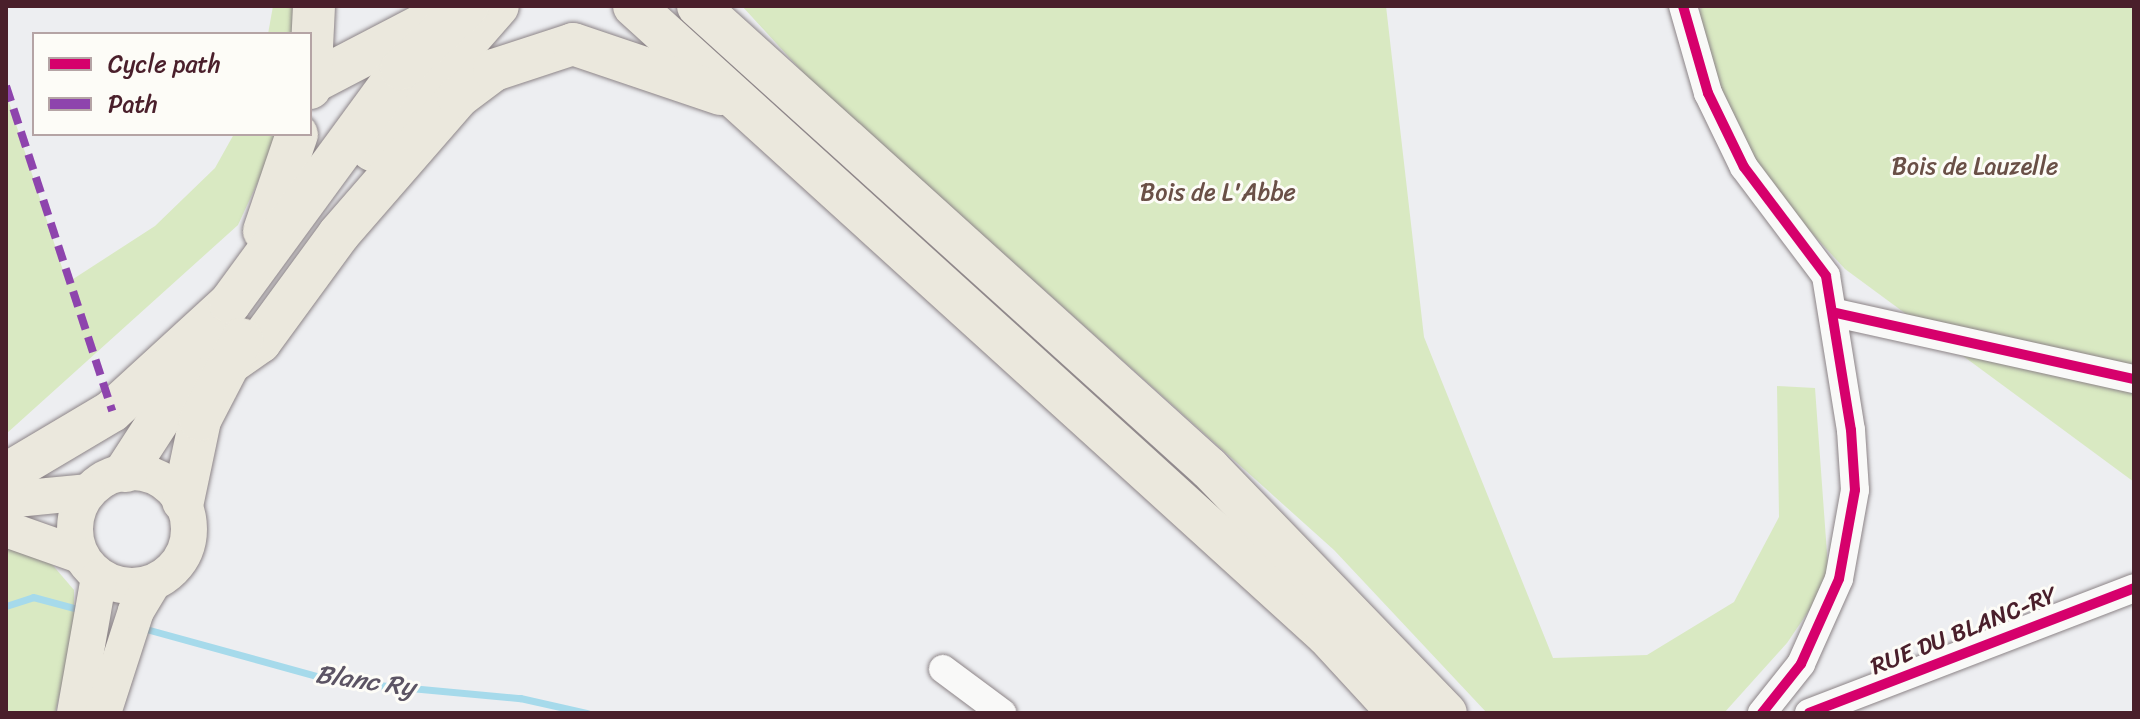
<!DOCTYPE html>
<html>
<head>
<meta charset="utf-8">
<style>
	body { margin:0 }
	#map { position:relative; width:2140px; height:719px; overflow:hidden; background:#edeef1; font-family:Sriracha,sans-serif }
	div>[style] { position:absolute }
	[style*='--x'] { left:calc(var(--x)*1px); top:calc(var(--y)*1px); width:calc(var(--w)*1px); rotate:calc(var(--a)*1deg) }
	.green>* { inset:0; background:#d9e9c2 }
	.stream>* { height:7px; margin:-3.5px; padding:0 3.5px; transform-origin:3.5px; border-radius:3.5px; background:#a6daeb }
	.roads { filter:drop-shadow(0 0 2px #8c8487) drop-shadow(0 0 2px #8c8487) }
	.minor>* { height:28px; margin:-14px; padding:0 14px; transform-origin:14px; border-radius:14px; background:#f9f9f8 }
	.major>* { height:36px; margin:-18px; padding:0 18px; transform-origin:18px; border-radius:18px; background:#ebe8dd }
	.major>.ring { margin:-18px; padding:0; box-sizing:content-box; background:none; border:36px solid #ebe8dd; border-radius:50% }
	.highway>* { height:42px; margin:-21px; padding:0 21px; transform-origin:21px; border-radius:21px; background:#ebe8dd }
	.quiet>* { height:8px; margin-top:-4px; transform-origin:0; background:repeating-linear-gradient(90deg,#8e44ad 0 16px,transparent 0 24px) }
	.cycleway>* { height:10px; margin:-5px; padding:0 5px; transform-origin:5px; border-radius:5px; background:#d6006c }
	span { translate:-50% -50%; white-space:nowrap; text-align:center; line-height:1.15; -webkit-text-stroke:6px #fdfcf7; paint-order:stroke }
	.park-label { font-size:24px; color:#6a5047 }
	.street-label { font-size:24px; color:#4a1f2b }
	.water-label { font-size:26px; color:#5c5464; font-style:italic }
	.frame { position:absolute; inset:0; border:8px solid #4a1f2b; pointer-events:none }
	.legend { position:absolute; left:32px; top:32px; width:280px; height:104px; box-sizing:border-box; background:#fdfcf7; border:2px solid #b5a4a5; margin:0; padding:10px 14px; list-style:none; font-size:24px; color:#4a1f2b }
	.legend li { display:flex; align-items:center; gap:16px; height:40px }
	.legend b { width:40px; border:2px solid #b5a4a5 }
</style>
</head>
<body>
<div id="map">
	<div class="green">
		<i style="clip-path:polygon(273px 6px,299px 6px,297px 34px,268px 34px)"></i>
		<i style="clip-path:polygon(742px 6px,1386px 6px,1424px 337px,1553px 658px,1647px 655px,1734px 602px,1779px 517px,1777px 386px,1815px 388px,1829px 581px,1787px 643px,1724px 713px,1487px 713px,1334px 550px,808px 78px)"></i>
		<i style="clip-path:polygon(1701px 6px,2134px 6px,2134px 482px,1845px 269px,1752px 168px,1694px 47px)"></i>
		<i style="clip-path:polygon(6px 93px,67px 283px,155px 226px,215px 168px,234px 134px,280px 134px,238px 225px,6px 434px)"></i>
		<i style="clip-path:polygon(6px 544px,50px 562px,74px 590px,74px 636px,55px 713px,6px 713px)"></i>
	</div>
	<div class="stream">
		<i style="--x:6;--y:606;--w:28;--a:-18"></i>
		<i style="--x:33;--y:597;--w:42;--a:15"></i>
		<i style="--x:146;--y:629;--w:196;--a:15.4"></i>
		<i style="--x:335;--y:681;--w:186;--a:5.3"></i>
		<i style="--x:520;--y:698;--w:69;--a:12.6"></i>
	</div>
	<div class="roads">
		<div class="minor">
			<i style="--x:1683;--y:6;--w:91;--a:74"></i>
			<i style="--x:1708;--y:93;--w:82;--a:64.1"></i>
			<i style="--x:1744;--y:167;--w:136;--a:53"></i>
			<i style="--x:1826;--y:276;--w:156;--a:80.8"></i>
			<i style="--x:1851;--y:430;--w:60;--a:86.2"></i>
			<i style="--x:1855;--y:490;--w:90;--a:100.2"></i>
			<i style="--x:1839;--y:579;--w:93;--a:114.1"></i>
			<i style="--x:1801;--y:664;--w:63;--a:128.5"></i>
			<i style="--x:1836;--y:313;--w:305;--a:12.5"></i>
			<i style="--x:943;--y:669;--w:74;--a:36.7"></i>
			<i style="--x:1809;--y:713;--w:348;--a:-21"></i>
		</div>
		<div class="major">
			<i class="ring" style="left:75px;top:472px;width:78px;height:78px"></i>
			<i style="--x:6;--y:500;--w:81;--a:-5.6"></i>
			<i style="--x:6;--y:529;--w:78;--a:19.4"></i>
			<i style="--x:75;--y:713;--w:138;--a:-80"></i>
			<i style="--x:103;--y:713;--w:107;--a:-72.1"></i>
			<i style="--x:136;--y:611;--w:33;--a:-59"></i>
		</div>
		<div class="highway">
			<i style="--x:634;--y:6;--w:936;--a:42.23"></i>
			<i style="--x:1327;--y:635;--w:106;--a:47.3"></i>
			<i style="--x:698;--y:6;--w:689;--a:42.12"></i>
			<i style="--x:1209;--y:468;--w:341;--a:46"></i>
			<i style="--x:311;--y:83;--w:143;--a:-27.5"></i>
			<i style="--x:310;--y:88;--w:82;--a:-87.2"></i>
			<i style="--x:372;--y:150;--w:191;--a:-48.8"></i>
			<i style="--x:264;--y:231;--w:102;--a:-71.2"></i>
			<i style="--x:230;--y:363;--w:37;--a:-35"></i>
			<i style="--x:260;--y:342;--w:134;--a:-53.8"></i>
			<i style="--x:339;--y:234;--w:181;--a:-49"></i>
			<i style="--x:458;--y:97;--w:45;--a:-36.9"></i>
			<i style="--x:494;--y:70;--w:83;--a:-18.2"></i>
			<i style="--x:573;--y:44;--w:156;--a:18.7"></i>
			<i style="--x:126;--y:471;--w:155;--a:-57.1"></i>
			<i style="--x:6;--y:474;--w:123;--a:-30.7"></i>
			<i style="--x:112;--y:411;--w:160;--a:-42.5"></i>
			<i style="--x:230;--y:303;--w:290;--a:-53.8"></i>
			<i style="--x:401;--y:69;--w:92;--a:-43.2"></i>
			<i style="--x:183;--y:501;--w:83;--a:-78.1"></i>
			<i style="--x:200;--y:420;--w:91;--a:-62.6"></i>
		</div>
	</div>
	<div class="quiet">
		<i style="--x:6;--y:86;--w:342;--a:71.9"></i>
	</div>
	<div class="cycleway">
		<i style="--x:1683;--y:6;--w:91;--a:74"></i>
		<i style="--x:1708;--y:93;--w:82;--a:64.1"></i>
		<i style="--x:1744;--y:167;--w:136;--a:53"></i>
		<i style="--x:1826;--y:276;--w:156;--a:80.8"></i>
		<i style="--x:1851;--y:430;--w:60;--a:86.2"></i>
		<i style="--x:1855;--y:490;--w:90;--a:100.2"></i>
		<i style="--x:1839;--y:579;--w:93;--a:114.1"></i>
		<i style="--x:1801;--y:664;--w:63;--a:128.5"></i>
		<i style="--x:1836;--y:313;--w:305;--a:12.5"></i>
		<i style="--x:1809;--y:713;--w:348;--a:-21"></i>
	</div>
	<div class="park-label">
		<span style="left:1975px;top:167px">Bois de Lauzelle</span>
		<span style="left:1218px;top:193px">Bois de L'Abbe</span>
	</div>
	<div class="street-label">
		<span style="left:1964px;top:631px;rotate:-22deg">RUE DU BLANC-RY</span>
	</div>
	<div class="water-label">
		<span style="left:365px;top:681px;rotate:8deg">Blanc Ry</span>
	</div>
	<div class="frame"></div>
	<ul class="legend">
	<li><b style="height:10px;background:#d6006c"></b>Cycle path</li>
	<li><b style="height:10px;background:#8e44ad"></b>Path</li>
	</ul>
</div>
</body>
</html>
